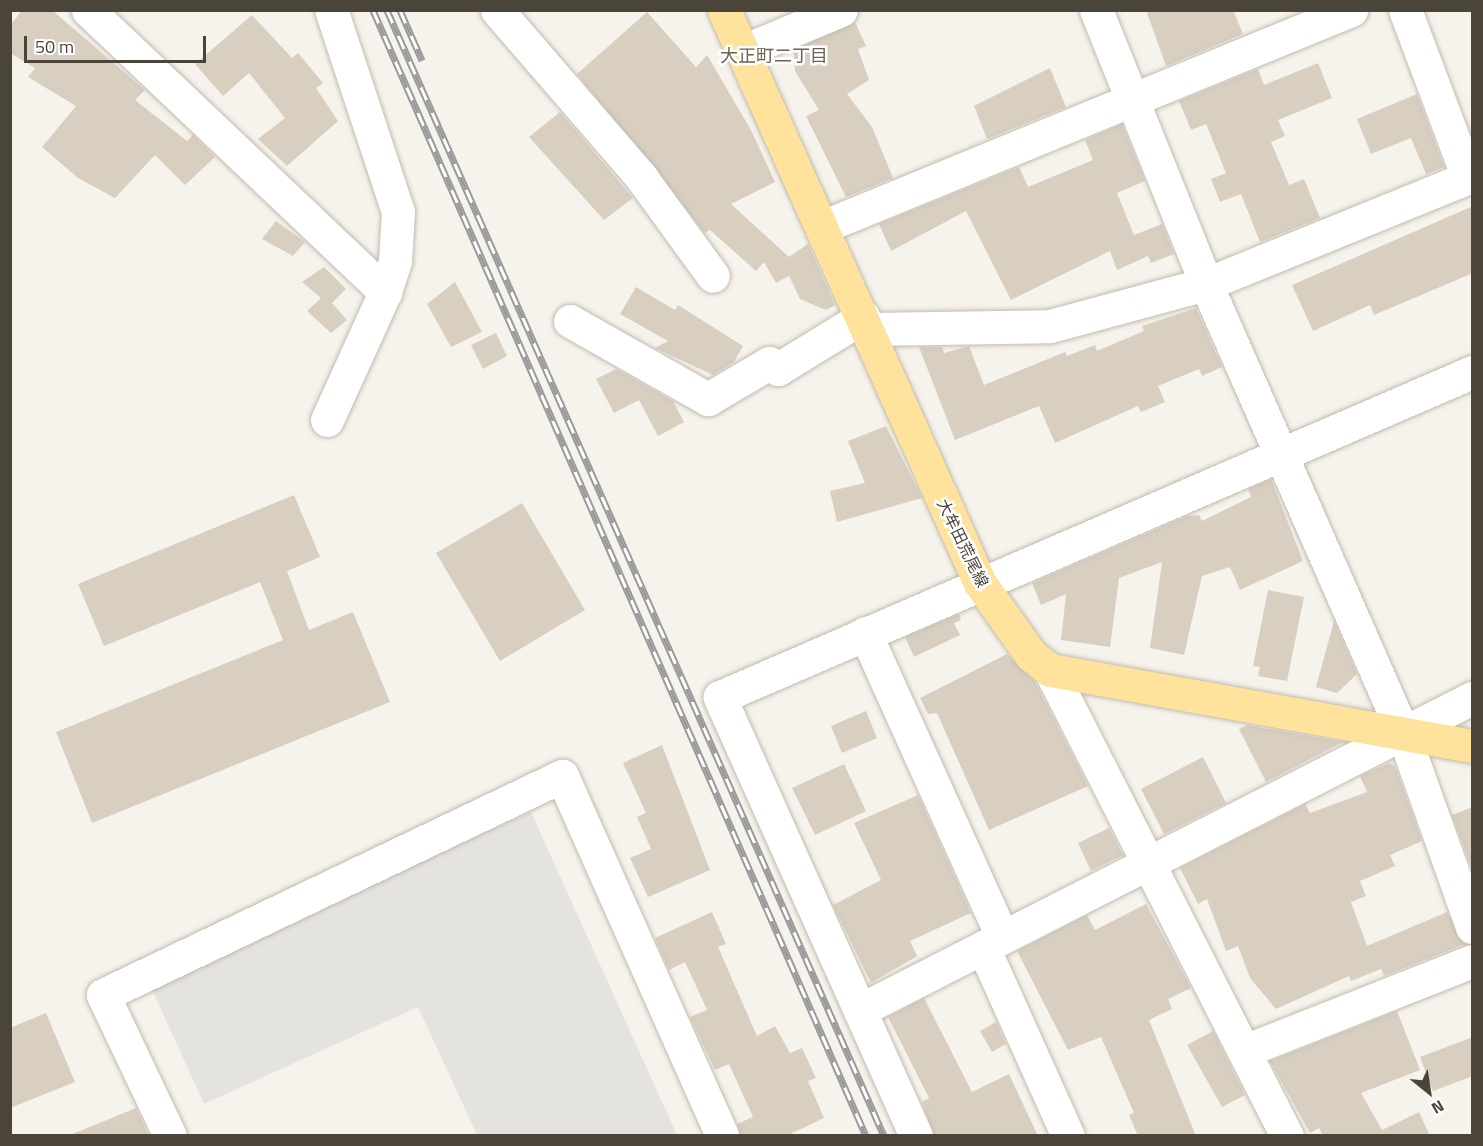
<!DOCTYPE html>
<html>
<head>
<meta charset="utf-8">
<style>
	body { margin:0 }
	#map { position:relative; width:1483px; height:1146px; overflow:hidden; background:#f6f3ec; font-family:"Titillium Web","Noto Sans JP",sans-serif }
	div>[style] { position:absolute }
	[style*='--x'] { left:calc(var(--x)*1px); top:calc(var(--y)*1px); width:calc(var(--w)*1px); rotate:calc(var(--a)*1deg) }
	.parking>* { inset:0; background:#e5e3e0 }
	.building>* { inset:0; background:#d8cfc1 }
	.roads { filter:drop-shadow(0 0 2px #c2bbae) drop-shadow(0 0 2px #c2bbae) }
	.minor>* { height:33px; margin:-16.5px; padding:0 16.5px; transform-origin:16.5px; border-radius:16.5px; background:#fff }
	.major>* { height:33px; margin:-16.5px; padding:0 16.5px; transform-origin:16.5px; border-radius:16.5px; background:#ffe39c }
	.rail>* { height:7px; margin-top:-3.5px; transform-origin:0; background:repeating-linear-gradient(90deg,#fff 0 14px,#9a9a9a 0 28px); box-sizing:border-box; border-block:2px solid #9a9a9a }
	span { translate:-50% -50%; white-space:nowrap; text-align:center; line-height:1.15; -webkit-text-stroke:5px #fff; paint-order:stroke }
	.street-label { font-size:16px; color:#4b4439 }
	.neighbourhood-label { font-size:18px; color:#6e6250 }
	.frame { position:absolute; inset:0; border:12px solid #4b4439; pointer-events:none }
	.north { position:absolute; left:1399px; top:1062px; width:60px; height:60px; -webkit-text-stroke:4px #fff; paint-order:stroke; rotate:150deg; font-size:16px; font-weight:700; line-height:24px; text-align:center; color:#4b4439 }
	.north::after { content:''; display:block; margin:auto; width:21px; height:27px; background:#4b4439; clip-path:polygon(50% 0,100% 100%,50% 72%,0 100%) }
	.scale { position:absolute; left:24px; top:36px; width:182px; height:27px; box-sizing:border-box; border:3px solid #4b4439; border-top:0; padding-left:8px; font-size:18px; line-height:21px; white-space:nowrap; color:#4b4439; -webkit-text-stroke:4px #fff; paint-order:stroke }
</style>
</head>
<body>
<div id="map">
	<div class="parking">
		<i style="clip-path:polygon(531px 812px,677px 1135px,477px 1135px,418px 1007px,204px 1104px,150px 985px)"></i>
	</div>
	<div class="building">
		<i style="clip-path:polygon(22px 10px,52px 10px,145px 90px,135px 100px,187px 141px,193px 135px,215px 157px,185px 185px,155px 155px,115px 198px,78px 178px,42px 147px,76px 106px,28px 77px,35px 68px,10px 53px,10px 26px)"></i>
		<i style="clip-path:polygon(1146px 10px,1233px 10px,1243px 34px,1166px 66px)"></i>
		<i style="clip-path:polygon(647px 12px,696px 67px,707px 55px,751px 130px,775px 182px,731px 204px,789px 257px,808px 244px,835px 305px,826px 310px,800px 299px,789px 276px,776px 283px,764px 262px,756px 271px,710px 230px,705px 233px,577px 74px)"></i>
		<i style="clip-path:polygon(252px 15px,292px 58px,298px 53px,323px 83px,316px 88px,338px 121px,287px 166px,258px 139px,285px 118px,249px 73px,223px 96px,195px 64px)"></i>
		<i style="clip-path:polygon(855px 22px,866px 46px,858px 49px,869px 80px,847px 94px,872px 127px,893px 178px,846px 197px,806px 116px,819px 110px,795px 71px,793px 50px)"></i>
		<i style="clip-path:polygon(1318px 63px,1332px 98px,1278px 120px,1285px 136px,1271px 142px,1289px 185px,1304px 179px,1320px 218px,1260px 242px,1241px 194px,1220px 202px,1211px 179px,1226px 173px,1206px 124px,1191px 130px,1179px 101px,1258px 69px,1264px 85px)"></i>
		<i style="clip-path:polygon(1050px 68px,1066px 107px,987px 139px,974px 106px)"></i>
		<i style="clip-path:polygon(1417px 94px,1444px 167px,1426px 174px,1411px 138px,1371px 154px,1357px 119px)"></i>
		<i style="clip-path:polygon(560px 112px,633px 198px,604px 220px,529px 137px)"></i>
		<i style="clip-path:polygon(1122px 124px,1145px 181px,1117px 193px,1134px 235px,1162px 224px,1174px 254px,1151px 263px,1148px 256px,1117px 270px,1110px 251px,1011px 300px,966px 211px,891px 251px,879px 224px,1019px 167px,1028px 187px,1093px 160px,1085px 140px)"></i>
		<i style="clip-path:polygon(1473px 206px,1473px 273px,1374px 315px,1370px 305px,1313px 331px,1292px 285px)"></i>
		<i style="clip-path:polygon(276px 221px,305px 242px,293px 256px,262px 239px)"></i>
		<i style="clip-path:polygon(324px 267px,346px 289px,332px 303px,347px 320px,331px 333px,307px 311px,321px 298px,302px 282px)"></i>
		<i style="clip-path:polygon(455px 282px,482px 332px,451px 347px,427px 304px)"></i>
		<i style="clip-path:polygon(636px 287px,675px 310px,678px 305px,743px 346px,734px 362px,713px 375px,655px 348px,668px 341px,620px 314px)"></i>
		<i style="clip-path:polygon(1196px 308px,1222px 367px,1202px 376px,1199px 369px,1158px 386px,1165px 402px,1141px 412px,1138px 406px,1055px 443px,1039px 406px,955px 440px,919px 347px,942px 347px,944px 353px,969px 346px,984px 385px,1065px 352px,1067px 356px,1095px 345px,1097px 351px,1144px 331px,1142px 326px)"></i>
		<i style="clip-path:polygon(496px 333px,507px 356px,483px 369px,471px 345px)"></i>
		<i style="clip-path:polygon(616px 369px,673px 401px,684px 422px,658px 436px,639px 400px,614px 413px,596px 379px)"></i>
		<i style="clip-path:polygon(886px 426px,922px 498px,837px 522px,830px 491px,865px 483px,848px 441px)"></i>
		<i style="clip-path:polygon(1271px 479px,1303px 561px,1240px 590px,1230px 567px,1202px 576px,1184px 655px,1150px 648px,1162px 562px,1119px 578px,1110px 647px,1061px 640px,1066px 594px,1041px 605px,1032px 583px,1187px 516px,1199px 515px,1202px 521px,1251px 497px,1248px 489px)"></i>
		<i style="clip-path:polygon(294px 495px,320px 557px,287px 571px,309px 630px,353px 612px,390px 702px,92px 823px,56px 732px,283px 640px,260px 582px,104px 646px,78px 584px)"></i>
		<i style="clip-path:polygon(522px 503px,585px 610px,500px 661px,436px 553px)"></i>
		<i style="clip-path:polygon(1268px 590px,1304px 597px,1287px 681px,1258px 676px,1260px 667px,1253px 666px)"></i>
		<i style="clip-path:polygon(959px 614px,961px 620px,954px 623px,960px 635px,914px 657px,905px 637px)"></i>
		<i style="clip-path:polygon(1334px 621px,1357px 674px,1337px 693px,1316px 687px)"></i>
		<i style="clip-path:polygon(1007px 654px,1035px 682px,1088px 786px,989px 830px,937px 713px,928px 714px,920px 698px)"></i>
		<i style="clip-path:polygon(866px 711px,877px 738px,842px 753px,831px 726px)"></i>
		<i style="clip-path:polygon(1247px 725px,1343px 742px,1266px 782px,1239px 729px)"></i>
		<i style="clip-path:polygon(662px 745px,710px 870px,648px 897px,630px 858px,651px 849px,637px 817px,646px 813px,623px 763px)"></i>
		<i style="clip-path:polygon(1203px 757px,1226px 803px,1164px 834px,1141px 789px)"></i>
		<i style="clip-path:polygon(1389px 763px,1395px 766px,1422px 841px,1390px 855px,1395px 866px,1360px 881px,1366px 896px,1351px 902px,1367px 946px,1447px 912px,1465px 944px,1384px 976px,1381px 969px,1351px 981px,1349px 976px,1276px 1009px,1250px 978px,1238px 946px,1226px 951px,1207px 899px,1198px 904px,1180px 868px,1305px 804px,1310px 813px,1367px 792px,1360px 776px)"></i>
		<i style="clip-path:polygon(844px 764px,866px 811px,815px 835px,792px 788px)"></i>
		<i style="clip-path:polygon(918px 795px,971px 913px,910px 941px,917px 956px,871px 983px,833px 905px,881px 880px,854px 823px)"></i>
		<i style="clip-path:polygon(1473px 807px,1473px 872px,1452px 815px)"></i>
		<i style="clip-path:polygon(1109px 828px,1123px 855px,1091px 871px,1078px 843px)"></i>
		<i style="clip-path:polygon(1146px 904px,1191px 988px,1168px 999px,1172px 1009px,1149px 1020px,1196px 1136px,1138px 1136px,1129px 1115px,1134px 1113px,1101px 1037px,1068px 1050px,1017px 951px,1087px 915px,1095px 930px)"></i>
		<i style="clip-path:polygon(712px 912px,726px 944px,718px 947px,757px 1036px,775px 1026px,790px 1053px,802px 1048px,816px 1078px,808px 1081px,824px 1118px,786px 1136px,740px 1136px,737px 1124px,753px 1117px,729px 1064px,715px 1070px,690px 1017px,707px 1010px,685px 962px,669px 970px,655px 938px)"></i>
		<i style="clip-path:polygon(924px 998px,972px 1092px,1009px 1074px,1038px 1136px,934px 1136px,922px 1102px,929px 1098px,888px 1017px)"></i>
		<i style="clip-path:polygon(1397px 1011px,1420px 1070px,1361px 1093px,1382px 1130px,1419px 1112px,1430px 1136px,1323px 1136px,1319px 1128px,1310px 1133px,1270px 1061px)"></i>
		<i style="clip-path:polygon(46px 1013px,75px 1082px,10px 1108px,10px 1028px)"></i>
		<i style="clip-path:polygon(996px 1022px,1006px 1044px,992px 1052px,980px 1031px)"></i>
		<i style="clip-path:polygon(1213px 1031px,1245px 1095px,1222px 1107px,1187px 1045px)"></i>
		<i style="clip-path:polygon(1473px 1037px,1473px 1076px,1433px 1091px,1420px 1057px)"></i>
		<i style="clip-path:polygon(136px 1108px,149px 1136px,70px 1136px,70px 1135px)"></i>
	</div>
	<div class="roads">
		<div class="minor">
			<i style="--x:88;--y:10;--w:410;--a:43.5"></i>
			<i style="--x:497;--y:10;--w:221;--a:49.2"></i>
			<i style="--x:641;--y:177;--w:122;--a:54"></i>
			<i style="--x:1096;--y:10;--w:295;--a:68.1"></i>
			<i style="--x:1206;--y:284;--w:490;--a:66.3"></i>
			<i style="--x:1403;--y:733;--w:206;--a:70.4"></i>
			<i style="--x:1405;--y:10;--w:179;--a:69.4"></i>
			<i style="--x:743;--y:51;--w:106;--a:-22.7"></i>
			<i style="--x:822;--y:227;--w:572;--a:-22.3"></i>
			<i style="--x:570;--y:321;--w:159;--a:29.5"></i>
			<i style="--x:708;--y:399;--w:71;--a:-30.5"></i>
			<i style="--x:769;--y:363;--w:11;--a:34"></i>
			<i style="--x:778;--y:369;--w:100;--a:-31.5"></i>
			<i style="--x:869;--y:329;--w:181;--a:-0.9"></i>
			<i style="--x:1050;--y:326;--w:162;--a:-15.1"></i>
			<i style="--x:1206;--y:284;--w:287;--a:-22.1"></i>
			<i style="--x:327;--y:420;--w:141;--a:-65.6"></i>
			<i style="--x:385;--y:292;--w:33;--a:-72"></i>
			<i style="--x:395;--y:261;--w:49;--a:-86.5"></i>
			<i style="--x:398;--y:212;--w:213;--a:-108.3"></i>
			<i style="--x:865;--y:633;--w:333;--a:65.7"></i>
			<i style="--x:1050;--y:670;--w:523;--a:63.04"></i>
			<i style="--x:983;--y:947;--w:207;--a:65.8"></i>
			<i style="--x:860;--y:1010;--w:687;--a:-27.01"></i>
			<i style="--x:1244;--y:1051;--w:245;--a:-21.5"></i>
			<i style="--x:170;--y:1136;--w:156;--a:-115.4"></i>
			<i style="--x:103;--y:995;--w:509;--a:-25.51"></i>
			<i style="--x:562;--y:776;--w:394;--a:66"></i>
			<i style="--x:916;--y:1136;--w:481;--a:-114.1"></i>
			<i style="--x:720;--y:697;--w:819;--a:-23.37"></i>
		</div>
		<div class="major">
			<i style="--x:724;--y:10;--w:628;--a:65.93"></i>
			<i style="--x:980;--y:583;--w:88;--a:54.7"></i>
			<i style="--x:1031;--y:655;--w:24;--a:38"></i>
			<i style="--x:1050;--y:670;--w:429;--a:10.2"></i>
		</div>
	</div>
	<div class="rail">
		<i style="--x:373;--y:10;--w:1229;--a:66.35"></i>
		<i style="--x:387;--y:10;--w:1231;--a:66.18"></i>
		<i style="--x:400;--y:10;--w:55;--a:66.3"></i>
	</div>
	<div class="street-label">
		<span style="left:963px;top:543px;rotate:64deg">大牟田荒尾線</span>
	</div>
	<div class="neighbourhood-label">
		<span style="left:774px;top:56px">大正町二丁目</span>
	</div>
	<div class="frame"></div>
	<div class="north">N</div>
	<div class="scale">50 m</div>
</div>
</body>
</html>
